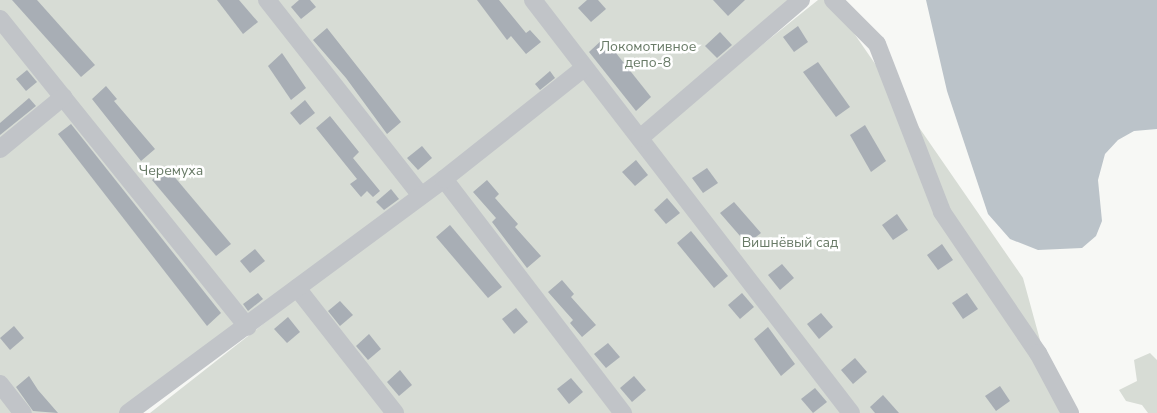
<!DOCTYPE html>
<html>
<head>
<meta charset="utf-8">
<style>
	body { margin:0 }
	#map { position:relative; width:1157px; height:413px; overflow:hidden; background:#f7f8f5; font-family:"Nunito Sans",sans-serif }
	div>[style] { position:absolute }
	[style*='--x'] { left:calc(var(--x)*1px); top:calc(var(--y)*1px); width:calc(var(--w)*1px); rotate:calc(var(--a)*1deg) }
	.green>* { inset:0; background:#d7dcd5 }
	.water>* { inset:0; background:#bbc3c9 }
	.building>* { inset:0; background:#a8aeb5 }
	.minor>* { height:18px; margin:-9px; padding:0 9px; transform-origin:9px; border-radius:9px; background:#c1c4c8 }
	span { translate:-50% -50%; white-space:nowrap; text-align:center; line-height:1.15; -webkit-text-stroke:5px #fff; paint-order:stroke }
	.park-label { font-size:14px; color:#697b67 }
</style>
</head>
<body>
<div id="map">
	<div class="green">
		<i style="clip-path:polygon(0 0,533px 0,584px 68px,126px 413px,0 413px)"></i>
		<i style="clip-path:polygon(537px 0,800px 0,640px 137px)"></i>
		<i style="clip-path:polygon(818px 0,831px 0,1023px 278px,1060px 413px,150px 413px,583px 73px,639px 144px)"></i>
		<i style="clip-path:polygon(1150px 353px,1157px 360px,1157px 413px,1148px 413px,1142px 405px,1126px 401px,1119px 390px,1137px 381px,1134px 360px)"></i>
	</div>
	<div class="water">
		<i style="clip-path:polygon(926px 0,1157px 0,1157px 129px,1134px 131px,1118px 140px,1105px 154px,1098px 180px,1102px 221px,1096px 236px,1082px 248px,1038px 250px,1010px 239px,988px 214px,947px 91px)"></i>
	</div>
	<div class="building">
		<i style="clip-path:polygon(12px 0,37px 0,95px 65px,81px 77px)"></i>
		<i style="clip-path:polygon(217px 0,239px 0,258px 22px,243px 34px)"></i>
		<i style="clip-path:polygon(299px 0,310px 0,316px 7px,301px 19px,291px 7px)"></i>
		<i style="clip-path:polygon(477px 0,499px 0,526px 33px,530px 30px,541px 42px,526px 54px,511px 36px,507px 40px)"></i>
		<i style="clip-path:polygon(587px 0,598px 0,606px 9px,591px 22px,578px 8px)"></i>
		<i style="clip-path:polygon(713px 0,745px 0,728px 16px)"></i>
		<i style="clip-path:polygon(798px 26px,808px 42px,794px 52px,783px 37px)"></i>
		<i style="clip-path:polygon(327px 28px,401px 122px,387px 134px,346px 78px,313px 40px)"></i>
		<i style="clip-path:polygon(720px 32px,732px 45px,717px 58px,705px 46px)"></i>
		<i style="clip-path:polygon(604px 38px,651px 97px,636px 111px,589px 52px)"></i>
		<i style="clip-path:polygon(282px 53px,306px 88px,291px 100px,268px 66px)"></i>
		<i style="clip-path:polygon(818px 62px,850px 107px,836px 117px,803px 72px)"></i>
		<i style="clip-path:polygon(27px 70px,37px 82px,26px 91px,16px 79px)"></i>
		<i style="clip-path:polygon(550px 71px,555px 78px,540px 90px,535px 84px)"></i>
		<i style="clip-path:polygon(106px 86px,117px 99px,114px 101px,155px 149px,141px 161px,92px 99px)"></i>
		<i style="clip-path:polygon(29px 98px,36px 106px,0 135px,0 123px)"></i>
		<i style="clip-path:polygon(305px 100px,315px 113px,300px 125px,290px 113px)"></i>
		<i style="clip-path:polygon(330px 116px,359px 152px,353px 158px,380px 191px,373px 197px,367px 191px,361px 197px,350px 184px,357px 179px,316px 128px)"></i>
		<i style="clip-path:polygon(71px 124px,221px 313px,207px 326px,58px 134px)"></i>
		<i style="clip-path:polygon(865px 125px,886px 161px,871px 172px,850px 135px)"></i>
		<i style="clip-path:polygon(422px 146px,432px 158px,418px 170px,407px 158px)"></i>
		<i style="clip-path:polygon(636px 160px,648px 175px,635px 186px,622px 172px)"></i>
		<i style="clip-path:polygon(167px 168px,231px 244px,216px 256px,152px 180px)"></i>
		<i style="clip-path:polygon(707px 168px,718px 183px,703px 193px,692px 178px)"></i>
		<i style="clip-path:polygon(487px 180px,499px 194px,495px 198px,518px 224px,515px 227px,541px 256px,527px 268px,492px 222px,496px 218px,473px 192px)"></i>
		<i style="clip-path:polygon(391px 189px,399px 199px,384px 210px,376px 202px)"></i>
		<i style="clip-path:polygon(667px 198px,680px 213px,666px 224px,654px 210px)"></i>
		<i style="clip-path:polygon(734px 202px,761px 233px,747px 244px,720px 213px)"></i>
		<i style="clip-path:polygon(897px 214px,908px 230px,893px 240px,882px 225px)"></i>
		<i style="clip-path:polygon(450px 225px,502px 287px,488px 298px,436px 237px)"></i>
		<i style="clip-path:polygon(691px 231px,728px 276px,714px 288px,677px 243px)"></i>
		<i style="clip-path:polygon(942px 244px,953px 260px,938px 270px,927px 255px)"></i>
		<i style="clip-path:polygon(255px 249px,265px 261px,250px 273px,240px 261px)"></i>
		<i style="clip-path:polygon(782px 264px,794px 278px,780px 290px,768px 275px)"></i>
		<i style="clip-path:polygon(562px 280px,574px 294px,571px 297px,596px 325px,582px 337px,570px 323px,573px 320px,548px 292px)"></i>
		<i style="clip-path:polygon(258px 293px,263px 299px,248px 311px,243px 304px)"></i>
		<i style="clip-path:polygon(742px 293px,754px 307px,740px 319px,728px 305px)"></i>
		<i style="clip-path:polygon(967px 293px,978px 309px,963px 319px,952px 303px)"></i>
		<i style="clip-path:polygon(340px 301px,353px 315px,340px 326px,328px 311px)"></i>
		<i style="clip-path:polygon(516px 308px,528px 322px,514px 334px,502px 319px)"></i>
		<i style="clip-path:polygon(821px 313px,833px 327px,819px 339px,807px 324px)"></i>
		<i style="clip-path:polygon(288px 317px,300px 332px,287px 343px,274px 329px)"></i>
		<i style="clip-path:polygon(14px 326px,24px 338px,10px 350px,0 338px)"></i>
		<i style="clip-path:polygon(768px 327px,795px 364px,781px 376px,754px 339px)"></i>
		<i style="clip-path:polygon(369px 334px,381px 349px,368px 360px,356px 346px)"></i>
		<i style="clip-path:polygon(608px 343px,620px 357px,606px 368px,594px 354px)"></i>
		<i style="clip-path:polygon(855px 358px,867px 372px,853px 384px,841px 370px)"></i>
		<i style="clip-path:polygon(400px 370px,412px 385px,399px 396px,387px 382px)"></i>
		<i style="clip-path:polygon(29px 376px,38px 390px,58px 413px,33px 411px,16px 387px)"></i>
		<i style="clip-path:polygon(634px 376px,646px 390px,632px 402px,620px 388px)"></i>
		<i style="clip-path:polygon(571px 378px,583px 392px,569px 404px,557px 389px)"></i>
		<i style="clip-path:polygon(1000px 386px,1010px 401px,996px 411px,985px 396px)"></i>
		<i style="clip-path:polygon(815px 388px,827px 402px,813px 413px,801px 399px)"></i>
		<i style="clip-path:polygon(883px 395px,899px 413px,875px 413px,870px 407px)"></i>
	</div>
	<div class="minor">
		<i style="--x:267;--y:0;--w:249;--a:51.8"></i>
		<i style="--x:533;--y:0;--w:521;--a:52.4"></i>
		<i style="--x:833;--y:0;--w:62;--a:45"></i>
		<i style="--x:877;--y:44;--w:180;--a:68.8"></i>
		<i style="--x:942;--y:212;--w:171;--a:55.8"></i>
		<i style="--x:1038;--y:353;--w:68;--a:61.9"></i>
		<i style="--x:0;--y:19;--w:395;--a:51.2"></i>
		<i style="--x:640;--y:138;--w:212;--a:-40.6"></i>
		<i style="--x:0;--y:149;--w:82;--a:-39.5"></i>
		<i style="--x:444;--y:179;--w:295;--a:52.6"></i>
		<i style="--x:297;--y:288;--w:159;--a:51.9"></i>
		<i style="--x:0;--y:384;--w:37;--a:52"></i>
		<i style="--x:128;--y:413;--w:393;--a:-36.5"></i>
		<i style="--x:444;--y:179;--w:179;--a:-38.4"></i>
	</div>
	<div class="park-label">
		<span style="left:648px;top:55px">Локомотивное<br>депо-8</span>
		<span style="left:171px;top:171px">Черемуха</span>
		<span style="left:790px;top:243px">Вишнёвый сад</span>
	</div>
</div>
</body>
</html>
